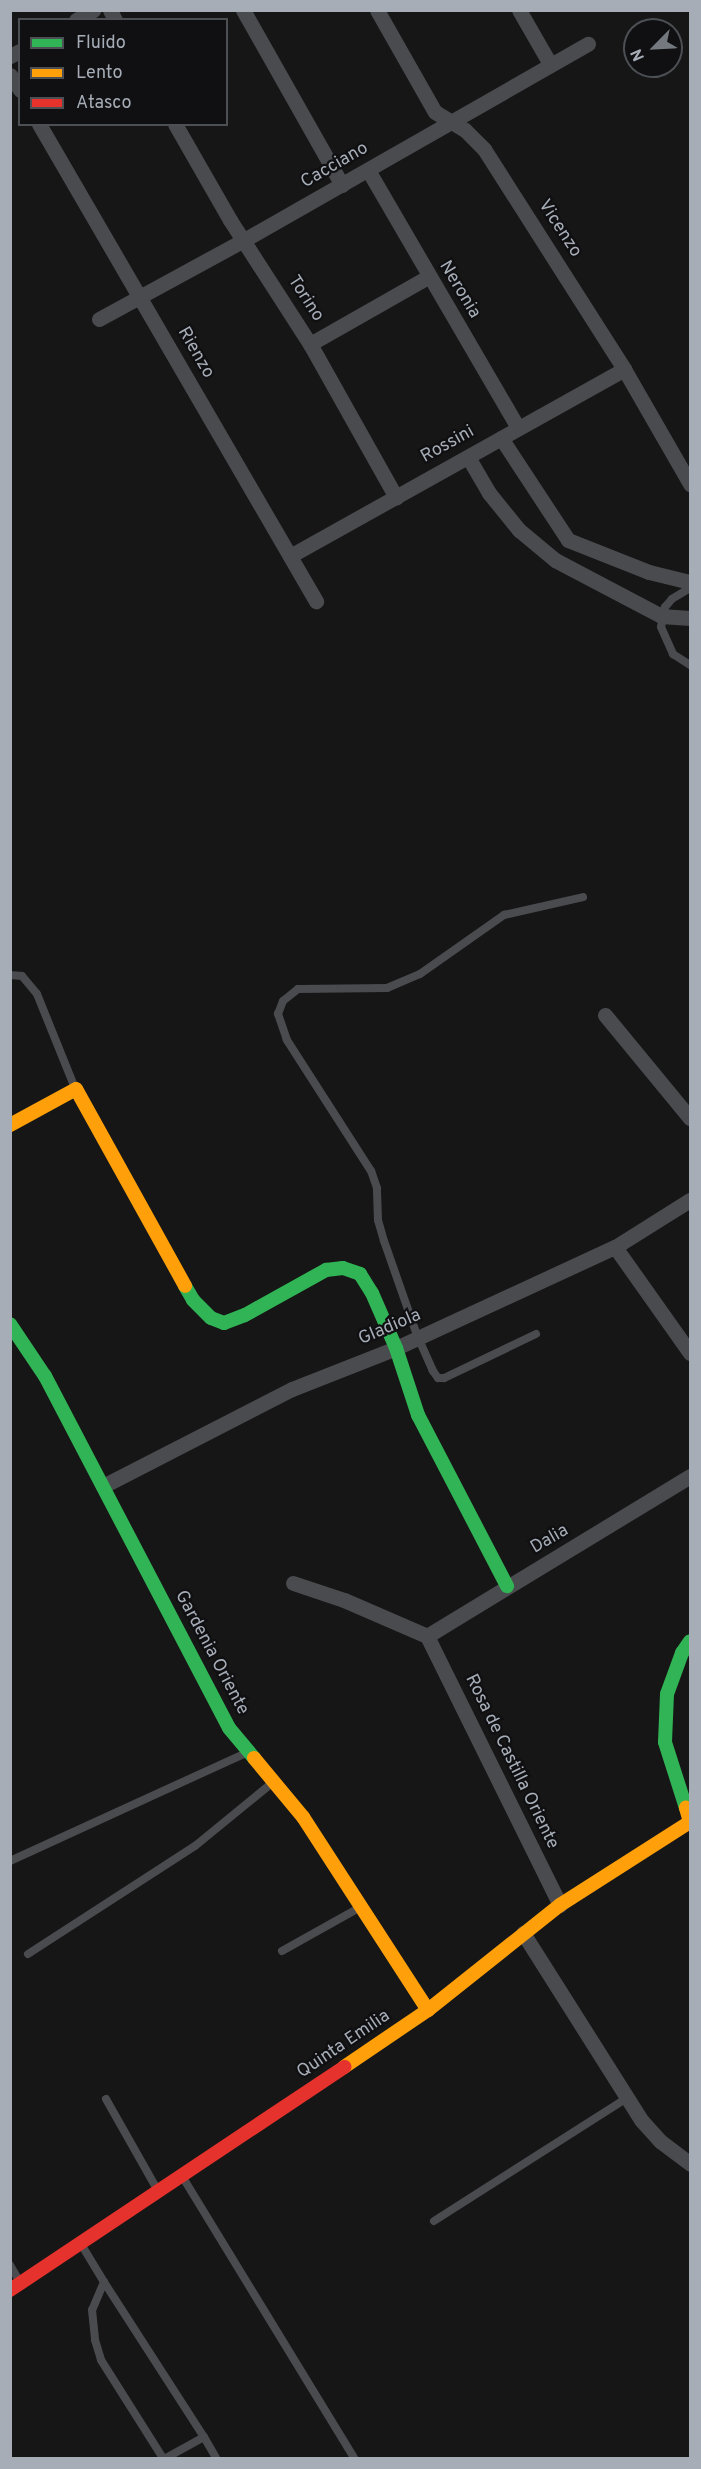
<!DOCTYPE html>
<html>
<head>
<meta charset="utf-8">
<style>
	body { margin:0 }
	#map { position:relative; width:701px; height:2469px; overflow:hidden; background:#161616; font-family:Overpass,sans-serif }
	div>[style] { position:absolute }
	[style*='--x'] { left:calc(var(--x)*1px); top:calc(var(--y)*1px); width:calc(var(--w)*1px); rotate:calc(var(--a)*1deg) }
	.lane>* { height:8px; margin:-4px; padding:0 4px; transform-origin:4px; border-radius:4px; background:#4a4b4f }
	.street>* { height:15px; margin:-7.5px; padding:0 7.5px; transform-origin:7.5px; border-radius:7.5px; background:#4a4b4f }
	.fast>* { height:14px; margin:-7px; padding:0 7px; transform-origin:7px; border-radius:7px; background:#30b455 }
	.slow>* { height:14px; margin:-7px; padding:0 7px; transform-origin:7px; border-radius:7px; background:#ff9f0a }
	.jam>* { height:14px; margin:-7px; padding:0 7px; transform-origin:7px; border-radius:7px; background:#e5322d }
	span { translate:-50% -50%; white-space:nowrap; text-align:center; line-height:1.15; -webkit-text-stroke:4.5px #101012; paint-order:stroke }
	.street-label { font-size:18px; color:#a6adb7 }
	.frame { position:absolute; inset:0; border:12px solid #a6adb7; pointer-events:none }
	.legend { position:absolute; left:18px; top:18px; width:210px; height:108px; box-sizing:border-box; background:#101012; border:2px solid #4c4f54; margin:0; padding:8px 10px; list-style:none; font-size:18px; color:#a6adb7 }
	.legend li { display:flex; align-items:center; gap:12px; height:30px }
	.legend b { width:30px; border:2px solid #4c4f54 }
	.north { position:absolute; left:623px; top:18px; width:60px; height:60px; box-sizing:border-box; background:#101012; border:2px solid #4c4f54; border-radius:50%; rotate:246deg; font-size:16px; font-weight:700; line-height:24px; text-align:center; color:#a6adb7 }
	.north::after { content:''; display:block; margin:auto; width:21px; height:27px; background:#74787f; clip-path:polygon(50% 0,100% 100%,50% 72%,0 100%) }
</style>
</head>
<body>
<div id="map">
	<div class="lane">
		<i style="--x:690;--y:588;--w:21;--a:149"></i>
		<i style="--x:672;--y:599;--w:11;--a:131"></i>
		<i style="--x:665;--y:607;--w:20;--a:101"></i>
		<i style="--x:661;--y:627;--w:30;--a:66"></i>
		<i style="--x:673;--y:654;--w:20;--a:33"></i>
		<i style="--x:10;--y:975;--w:12;--a:5"></i>
		<i style="--x:22;--y:976;--w:23;--a:50"></i>
		<i style="--x:37;--y:994;--w:101;--a:68"></i>
		<i style="--x:536;--y:1334;--w:102;--a:154.4"></i>
		<i style="--x:444;--y:1378;--w:6;--a:180"></i>
		<i style="--x:438;--y:1378;--w:9;--a:-126"></i>
		<i style="--x:433;--y:1371;--w:36;--a:-114"></i>
		<i style="--x:418;--y:1338;--w:103;--a:-109.3"></i>
		<i style="--x:384;--y:1241;--w:22;--a:-106"></i>
		<i style="--x:378;--y:1220;--w:32;--a:-92"></i>
		<i style="--x:377;--y:1188;--w:18;--a:-109"></i>
		<i style="--x:371;--y:1171;--w:156;--a:-122.7"></i>
		<i style="--x:287;--y:1040;--w:28;--a:-109"></i>
		<i style="--x:278;--y:1014;--w:14;--a:-69"></i>
		<i style="--x:283;--y:1001;--w:19;--a:-39"></i>
		<i style="--x:298;--y:989;--w:89;--a:-0.6"></i>
		<i style="--x:387;--y:988;--w:36;--a:-23"></i>
		<i style="--x:420;--y:974;--w:103;--a:-35.1"></i>
		<i style="--x:504;--y:915;--w:81;--a:-12.8"></i>
		<i style="--x:10;--y:1861;--w:260;--a:-24.6"></i>
		<i style="--x:282;--y:1951;--w:88;--a:-29.2"></i>
		<i style="--x:28;--y:1954;--w:199;--a:-32.9"></i>
		<i style="--x:195;--y:1846;--w:99;--a:-39.3"></i>
		<i style="--x:106;--y:2099;--w:106;--a:60.5"></i>
		<i style="--x:182;--y:2176;--w:330;--a:58.6"></i>
		<i style="--x:434;--y:2221;--w:229;--a:-32.5"></i>
		<i style="--x:81;--y:2244;--w:44;--a:58.8"></i>
		<i style="--x:104;--y:2282;--w:30;--a:113"></i>
		<i style="--x:92;--y:2310;--w:30;--a:84"></i>
		<i style="--x:95;--y:2340;--w:21;--a:73"></i>
		<i style="--x:101;--y:2360;--w:116;--a:57.7"></i>
		<i style="--x:10;--y:2265;--w:20;--a:60"></i>
		<i style="--x:104;--y:2282;--w:184;--a:57.2"></i>
		<i style="--x:204;--y:2437;--w:43;--a:151.1"></i>
		<i style="--x:204;--y:2437;--w:24;--a:60"></i>
	</div>
	<div class="street">
		<i style="--x:110;--y:10;--w:11;--a:63"></i>
		<i style="--x:243;--y:10;--w:201;--a:60.5"></i>
		<i style="--x:377;--y:10;--w:117;--a:60.4"></i>
		<i style="--x:435;--y:112;--w:35;--a:31"></i>
		<i style="--x:465;--y:130;--w:27;--a:45"></i>
		<i style="--x:484;--y:149;--w:261;--a:57.5"></i>
		<i style="--x:624;--y:369;--w:133;--a:60.1"></i>
		<i style="--x:519;--y:10;--w:62;--a:60.1"></i>
		<i style="--x:76;--y:20;--w:20;--a:-30"></i>
		<i style="--x:10;--y:56;--w:11;--a:-27"></i>
		<i style="--x:10;--y:75;--w:18;--a:56"></i>
		<i style="--x:39;--y:124;--w:552;--a:59.86"></i>
		<i style="--x:175;--y:124;--w:111;--a:60.2"></i>
		<i style="--x:230;--y:220;--w:148;--a:57.2"></i>
		<i style="--x:310;--y:344;--w:176;--a:60.7"></i>
		<i style="--x:368;--y:170;--w:298;--a:59.8"></i>
		<i style="--x:99;--y:319;--w:165;--a:-28.6"></i>
		<i style="--x:244;--y:240;--w:396;--a:-29.7"></i>
		<i style="--x:310;--y:344;--w:136;--a:-29.6"></i>
		<i style="--x:501;--y:438;--w:122;--a:56.7"></i>
		<i style="--x:568;--y:540;--w:87;--a:21.6"></i>
		<i style="--x:649;--y:572;--w:42;--a:13.7"></i>
		<i style="--x:468;--y:457;--w:42;--a:59.7"></i>
		<i style="--x:489;--y:493;--w:48;--a:51"></i>
		<i style="--x:519;--y:530;--w:47;--a:39.8"></i>
		<i style="--x:555;--y:560;--w:120;--a:27.8"></i>
		<i style="--x:661;--y:616;--w:29;--a:4"></i>
		<i style="--x:290;--y:556;--w:383;--a:-29.2"></i>
		<i style="--x:605;--y:1015;--w:134;--a:50.5"></i>
		<i style="--x:615;--y:1247;--w:130;--a:54.7"></i>
		<i style="--x:103;--y:1486;--w:212;--a:-27.2"></i>
		<i style="--x:292;--y:1389;--w:112;--a:-21.5"></i>
		<i style="--x:396;--y:1348;--w:241;--a:-24.8"></i>
		<i style="--x:615;--y:1247;--w:89;--a:-32.1"></i>
		<i style="--x:293;--y:1583;--w:54;--a:18.4"></i>
		<i style="--x:344;--y:1600;--w:90;--a:23.4"></i>
		<i style="--x:427;--y:1636;--w:308;--a:-31.3"></i>
		<i style="--x:427;--y:1636;--w:300;--a:63.7"></i>
		<i style="--x:523;--y:1933;--w:222;--a:57.7"></i>
		<i style="--x:642;--y:2121;--w:27;--a:48"></i>
		<i style="--x:660;--y:2141;--w:38;--a:37"></i>
	</div>
	<div class="fast">
		<i style="--x:185;--y:1286;--w:16;--a:60"></i>
		<i style="--x:193;--y:1300;--w:25;--a:45"></i>
		<i style="--x:211;--y:1318;--w:14;--a:21"></i>
		<i style="--x:224;--y:1323;--w:22;--a:-21"></i>
		<i style="--x:245;--y:1315;--w:93;--a:-29.1"></i>
		<i style="--x:326;--y:1270;--w:17;--a:-7"></i>
		<i style="--x:343;--y:1268;--w:18;--a:19"></i>
		<i style="--x:360;--y:1274;--w:22;--a:58"></i>
		<i style="--x:372;--y:1293;--w:60;--a:66.4"></i>
		<i style="--x:396;--y:1348;--w:71;--a:71.8"></i>
		<i style="--x:418;--y:1415;--w:193;--a:62.5"></i>
		<i style="--x:10;--y:1324;--w:63;--a:56.1"></i>
		<i style="--x:45;--y:1376;--w:397;--a:62.4"></i>
		<i style="--x:229;--y:1728;--w:39;--a:50"></i>
		<i style="--x:686;--y:1808;--w:69;--a:-107.7"></i>
		<i style="--x:665;--y:1742;--w:48;--a:-87.6"></i>
		<i style="--x:667;--y:1694;--w:44;--a:-69.9"></i>
		<i style="--x:682;--y:1653;--w:14;--a:-56"></i>
	</div>
	<div class="slow">
		<i style="--x:10;--y:1125;--w:75;--a:-28.6"></i>
		<i style="--x:76;--y:1089;--w:225;--a:61"></i>
		<i style="--x:254;--y:1758;--w:77;--a:50.3"></i>
		<i style="--x:303;--y:1817;--w:230;--a:57.1"></i>
		<i style="--x:344;--y:2067;--w:102;--a:-34.2"></i>
		<i style="--x:428;--y:2010;--w:169;--a:-38.5"></i>
		<i style="--x:560;--y:1905;--w:154;--a:-32.6"></i>
		<i style="--x:690;--y:1822;--w:15;--a:-106"></i>
	</div>
	<div class="jam">
		<i style="--x:10;--y:2290;--w:402;--a:-33.7"></i>
	</div>
	<div class="street-label">
		<span style="left:335px;top:166px;rotate:-30deg">Cacciano</span>
		<span style="left:559px;top:229px;rotate:57deg">Vicenzo</span>
		<span style="left:459px;top:290px;rotate:59deg">Neronia</span>
		<span style="left:305px;top:299px;rotate:57deg">Torino</span>
		<span style="left:195px;top:353px;rotate:60deg">Rienzo</span>
		<span style="left:448px;top:445px;rotate:-29deg">Rossini</span>
		<span style="left:390px;top:1328px;rotate:-23deg">Gladiola</span>
		<span style="left:550px;top:1540px;rotate:-30deg">Dalia</span>
		<span style="left:211px;top:1653px;rotate:62deg">Gardenia Oriente</span>
		<span style="left:511px;top:1762px;rotate:64deg">Rosa de Castilla Oriente</span>
		<span style="left:344px;top:2045px;rotate:-34deg">Quinta Emilia</span>
	</div>
	<div class="frame"></div>
	<ul class="legend">
	<li><b style="height:8px;background:#30b455"></b>Fluido</li>
	<li><b style="height:8px;background:#ff9f0a"></b>Lento</li>
	<li><b style="height:8px;background:#e5322d"></b>Atasco</li>
	</ul>
	<div class="north">N</div>
</div>
</body>
</html>
